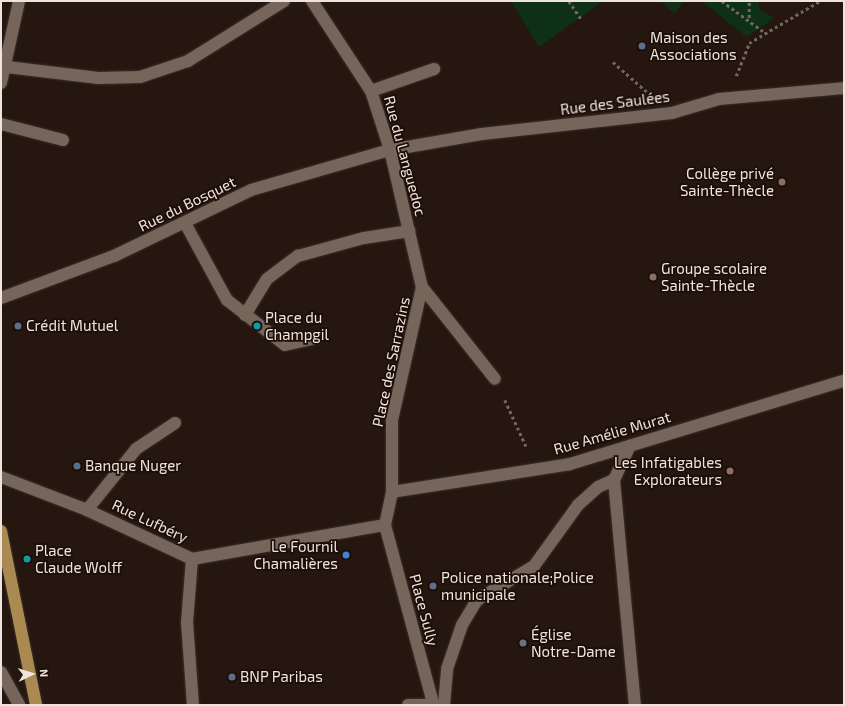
<!DOCTYPE html>
<html>
<head>
<meta charset="utf-8">
<style>
	body { margin:0 }
	#map { position:relative; width:845px; height:706px; overflow:hidden; background:#25170f; font-family:"Exo 2",sans-serif }
	div>[style] { position:absolute }
	[style*='--x'] { left:calc(var(--x)*1px); top:calc(var(--y)*1px); width:calc(var(--w)*1px); rotate:calc(var(--a)*1deg) }
	.green>* { inset:0; background:#0e3017 }
	.path>* { height:2.5px; margin-top:-1.25px; transform-origin:0; background:repeating-linear-gradient(90deg,#736760 0 3px,transparent 0 6px) }
	.roads { filter:drop-shadow(0 0 1px #3b312d) drop-shadow(0 0 1px #3b312d) }
	.minor>* { height:12px; margin:-6px; padding:0 6px; transform-origin:6px; border-radius:6px; background:#76655b }
	.major>* { height:12px; margin:-6px; padding:0 6px; transform-origin:6px; border-radius:6px; background:#aa8a50 }
	.dots>* { width:11px; height:11px; translate:-50% -50%; box-sizing:border-box; border:2px solid #1c0e07; border-radius:50% }
	span { translate:-50% -50%; white-space:nowrap; text-align:center; line-height:1.15; -webkit-text-stroke:3.5px #1c0e07; paint-order:stroke }
	.poi-label { font-size:15px; color:#eee4de }
	.left { translate:0 -50%; text-align:left }
	.right { translate:-100% -50%; text-align:right }
	.street-label { font-size:15px; color:#eee4de }
	.frame { position:absolute; inset:0; border:2px solid #eee4de; pointer-events:none }
	.north { position:absolute; left:12px; top:654px; width:40px; height:40px; -webkit-text-stroke:3px #1c0e07; paint-order:stroke; rotate:86deg; font-size:11px; font-weight:700; line-height:16px; text-align:center; color:#eee4de }
	.north::after { content:''; display:block; margin:auto; width:14px; height:18px; background:#eee4de; clip-path:polygon(50% 0,100% 100%,50% 72%,0 100%) }
</style>
</head>
<body>
<div id="map">
	<div class="green">
		<i style="clip-path:polygon(511px 1px,603px 1px,539px 47px)"></i>
		<i style="clip-path:polygon(660px 1px,684px 1px,675px 14px)"></i>
		<i style="clip-path:polygon(701px 1px,759px 1px,759px 9px,774px 18px,747px 37px)"></i>
	</div>
	<div class="path">
		<i style="--x:569;--y:1;--w:23;--a:56"></i>
		<i style="--x:722;--y:1;--w:52;--a:36.4"></i>
		<i style="--x:749;--y:18;--w:17;--a:-90"></i>
		<i style="--x:613;--y:62;--w:45;--a:41.4"></i>
		<i style="--x:736;--y:76;--w:35;--a:-68"></i>
		<i style="--x:749;--y:43;--w:82;--a:-30.6"></i>
		<i style="--x:505;--y:400;--w:53;--a:65.4"></i>
	</div>
	<div class="roads">
		<div class="minor">
			<i style="--x:312;--y:1;--w:108;--a:56.8"></i>
			<i style="--x:371;--y:91;--w:62;--a:72.1"></i>
			<i style="--x:390;--y:150;--w:141;--a:76.9"></i>
			<i style="--x:422;--y:287;--w:136;--a:102.7"></i>
			<i style="--x:392;--y:420;--w:72;--a:90"></i>
			<i style="--x:7;--y:67;--w:92;--a:6.9"></i>
			<i style="--x:98;--y:78;--w:42;--a:-1.4"></i>
			<i style="--x:140;--y:77;--w:51;--a:-18.4"></i>
			<i style="--x:188;--y:61;--w:113;--a:-32"></i>
			<i style="--x:1;--y:83;--w:84;--a:-77.6"></i>
			<i style="--x:371;--y:91;--w:67;--a:-19.2"></i>
			<i style="--x:1;--y:124;--w:64;--a:14.5"></i>
			<i style="--x:185;--y:223;--w:88;--a:61.4"></i>
			<i style="--x:227;--y:300;--w:73;--a:37.8"></i>
			<i style="--x:285;--y:345;--w:32;--a:-13"></i>
			<i style="--x:422;--y:287;--w:117;--a:51.6"></i>
			<i style="--x:1;--y:298;--w:121;--a:-20.4"></i>
			<i style="--x:114;--y:256;--w:152;--a:-25.7"></i>
			<i style="--x:251;--y:190;--w:145;--a:-16.1"></i>
			<i style="--x:390;--y:150;--w:93;--a:-9.9"></i>
			<i style="--x:482;--y:134;--w:191;--a:-6.3"></i>
			<i style="--x:672;--y:113;--w:49;--a:-16.6"></i>
			<i style="--x:719;--y:99;--w:125;--a:-5"></i>
			<i style="--x:245;--y:315;--w:42;--a:-58.6"></i>
			<i style="--x:267;--y:279;--w:39;--a:-37"></i>
			<i style="--x:298;--y:256;--w:68;--a:-15.3"></i>
			<i style="--x:364;--y:238;--w:46;--a:-8.8"></i>
			<i style="--x:1;--y:477;--w:92;--a:21"></i>
			<i style="--x:87;--y:510;--w:116;--a:25"></i>
			<i style="--x:192;--y:559;--w:196;--a:-10"></i>
			<i style="--x:614;--y:480;--w:226;--a:84.7"></i>
			<i style="--x:87;--y:510;--w:78;--a:-51.2"></i>
			<i style="--x:136;--y:449;--w:47;--a:-33.7"></i>
			<i style="--x:192;--y:559;--w:63;--a:94.5"></i>
			<i style="--x:187;--y:622;--w:83;--a:85.9"></i>
			<i style="--x:1;--y:672;--w:38;--a:61"></i>
			<i style="--x:433;--y:703;--w:184;--a:-105.1"></i>
			<i style="--x:385;--y:525;--w:34;--a:-78"></i>
			<i style="--x:392;--y:492;--w:180;--a:-8.9"></i>
			<i style="--x:570;--y:464;--w:286;--a:-16.9"></i>
			<i style="--x:408;--y:705;--w:27;--a:0"></i>
			<i style="--x:444;--y:705;--w:36;--a:-85"></i>
			<i style="--x:447;--y:669;--w:46;--a:-71.2"></i>
			<i style="--x:462;--y:625;--w:29;--a:-59"></i>
			<i style="--x:477;--y:600;--w:66;--a:-30.8"></i>
			<i style="--x:534;--y:566;--w:75;--a:-54.2"></i>
			<i style="--x:578;--y:505;--w:27;--a:-42"></i>
			<i style="--x:598;--y:487;--w:17;--a:-24"></i>
			<i style="--x:614;--y:480;--w:38;--a:-65"></i>
		</div>
		<div class="major">
			<i style="--x:1;--y:531;--w:177;--a:78.6"></i>
		</div>
	</div>
	<div class="dots">
		<i style="left:642px;top:46px;background:#5c6f8a"></i>
		<i style="left:782px;top:182px;background:#8d6e63"></i>
		<i style="left:653px;top:277px;background:#8d6e63"></i>
		<i style="left:18px;top:326px;background:#5c6f8a"></i>
		<i style="left:257px;top:326px;background:#0f9aa8"></i>
		<i style="left:77px;top:466px;background:#5c6f8a"></i>
		<i style="left:730px;top:471px;background:#8d6e63"></i>
		<i style="left:346px;top:555px;background:#3f7fe0"></i>
		<i style="left:27px;top:559px;background:#0f9aa8"></i>
		<i style="left:433px;top:586px;background:#5c6f8a"></i>
		<i style="left:523px;top:643px;background:#6b7280"></i>
		<i style="left:232px;top:677px;background:#5c6f8a"></i>
	</div>
	<div class="poi-label">
		<span class="left" style="left:650px;top:46px">Maison des<br>Associations</span>
		<span class="right" style="left:774px;top:182px">Collège privé<br>Sainte-Thècle</span>
		<span class="left" style="left:661px;top:277px">Groupe scolaire<br>Sainte-Thècle</span>
		<span class="left" style="left:265px;top:326px">Place du<br>Champgil</span>
		<span class="left" style="left:26px;top:326px">Crédit Mutuel</span>
		<span class="right" style="left:722px;top:471px">Les Infatigables<br>Explorateurs</span>
		<span class="left" style="left:85px;top:466px">Banque Nuger</span>
		<span class="right" style="left:338px;top:555px">Le Fournil<br>Chamalières</span>
		<span class="left" style="left:35px;top:559px">Place<br>Claude Wolff</span>
		<span class="left" style="left:441px;top:586px">Police nationale;Police<br>municipale</span>
		<span class="left" style="left:531px;top:643px">Église<br>Notre-Dame</span>
		<span class="left" style="left:240px;top:677px">BNP Paribas</span>
	</div>
	<div class="street-label">
		<span style="left:615px;top:103px;rotate:-7deg">Rue des Saulées</span>
		<span style="left:405px;top:156px;rotate:75deg">Rue du Languedoc</span>
		<span style="left:187px;top:204px;rotate:-26deg">Rue du Bosquet</span>
		<span style="left:391px;top:362px;rotate:-78deg">Place des Sarrazins</span>
		<span style="left:612px;top:433px;rotate:-16deg">Rue Amélie Murat</span>
		<span style="left:150px;top:521px;rotate:25deg">Rue Lufbéry</span>
		<span style="left:424px;top:610px;rotate:75deg">Place Sully</span>
	</div>
	<div class="frame"></div>
	<div class="north">N</div>
</div>
</body>
</html>
